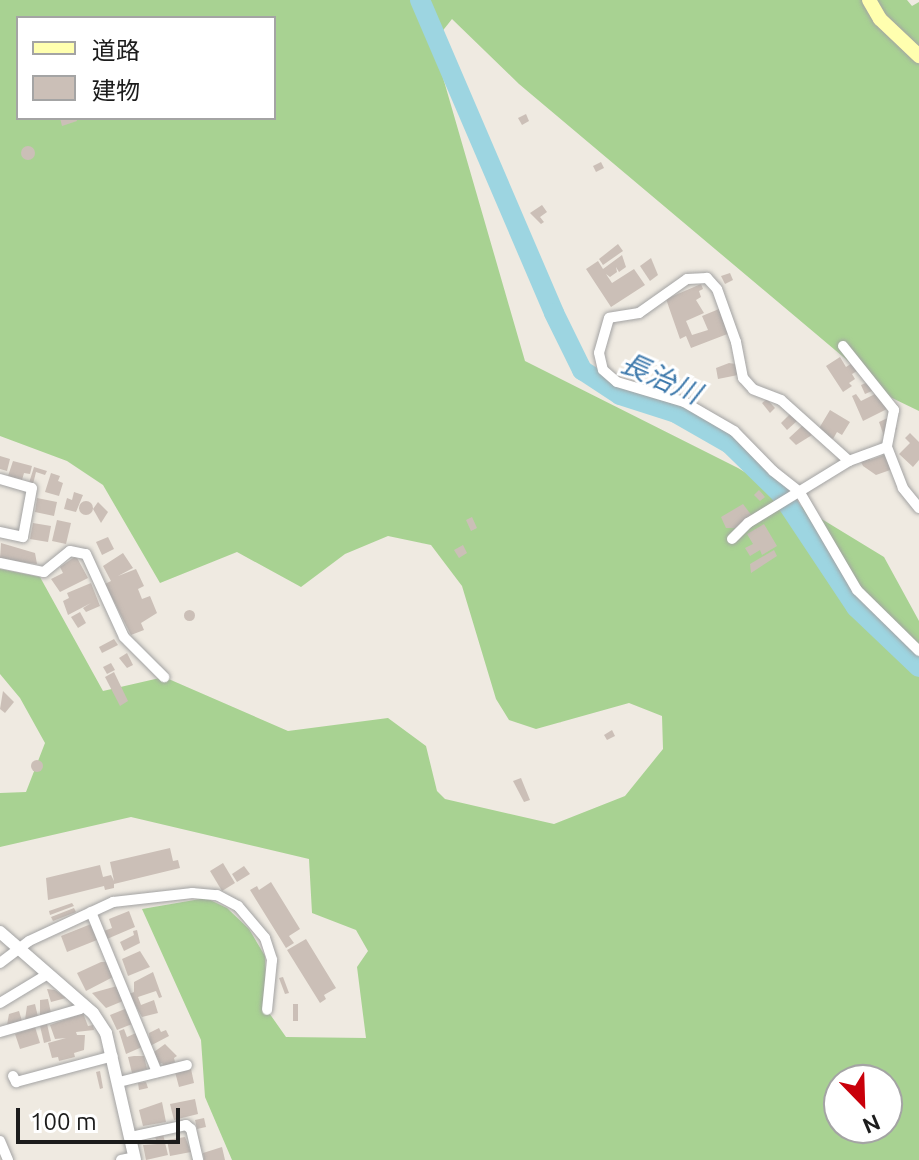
<!DOCTYPE html>
<html>
<head>
<meta charset="utf-8">
<style>
	body { margin:0 }
	#map { position:relative; width:919px; height:1160px; overflow:hidden; background:#efeae1; font-family:Ubuntu,"Noto Sans JP",sans-serif }
	div>[style] { position:absolute }
	[style*='--x'] { left:calc(var(--x)*1px); top:calc(var(--y)*1px); width:calc(var(--w)*1px); rotate:calc(var(--a)*1deg) }
	.forest>* { inset:0; background:#a8d292 }
	.river>* { height:20px; margin:-10px; padding:0 10px; transform-origin:10px; border-radius:10px; background:#9dd5e1 }
	.building>* { inset:0; background:#cbbfb7 }
	.round { border-radius:50% }
	.roads { filter:drop-shadow(0 0 2px #a3a3a3) drop-shadow(0 0 2px #a3a3a3) }
	.minor>* { height:10px; margin:-5px; padding:0 5px; transform-origin:5px; border-radius:5px; background:#fff }
	.tertiary>* { height:12px; margin:-6px; padding:0 6px; transform-origin:6px; border-radius:6px; background:#fff }
	.secondary>* { height:14px; margin:-7px; padding:0 7px; transform-origin:7px; border-radius:7px; background:#ffffaf }
	span { translate:-50% -50%; white-space:nowrap; text-align:center; line-height:1.15; -webkit-text-stroke:6px #fff; paint-order:stroke }
	.water-label { font-size:28px; color:#3f7aac; font-style:italic }
	.legend { position:absolute; left:16px; top:16px; width:260px; height:104px; box-sizing:border-box; background:#fff; border:2px solid #a4a4a4; margin:0; padding:10px 14px; list-style:none; font-size:24px; color:#1c1c1c }
	.legend li { display:flex; align-items:center; gap:16px; height:40px }
	.legend b { width:40px; border:2px solid #a4a4a4 }
	.north { position:absolute; left:823px; top:1064px; width:80px; height:80px; box-sizing:border-box; background:#fff; border:2px solid #a4a4a4; border-radius:50%; rotate:157deg; font-size:22px; font-weight:700; line-height:32px; text-align:center; color:#1c1c1c }
	.north::after { content:''; display:block; margin:auto; width:28px; height:36px; background:#c9000a; clip-path:polygon(50% 0,100% 100%,50% 72%,0 100%) }
	.scale { position:absolute; left:16px; top:1108px; width:164px; height:36px; box-sizing:border-box; border:4px solid #1c1c1c; border-top:0; padding-left:10px; font-size:24px; line-height:28px; white-space:nowrap; color:#1c1c1c; -webkit-text-stroke:6px #fff; paint-order:stroke }
</style>
</head>
<body>
<div id="map">
	<div class="forest">
		<i style="clip-path:polygon(evenodd,0 0,907px 0,912px 6px,919px 2px,919px 411px,892px 398px,519px 84px,452px 19px,433px 43px,525px 361px,738px 468px,884px 557px,919px 621px,919px 1160px,232px 1160px,205px 1097px,201px 1040px,142px 909px,206px 898px,227px 908px,249px 929px,265px 956px,267px 1010px,286px 1037px,366px 1038px,357px 967px,368px 951px,356px 930px,312px 913px,309px 859px,131px 817px,0 847px,0 793px,26px 792px,45px 743px,20px 698px,0 674px,0 569px,40px 577px,103px 691px,164px 677px,288px 731px,388px 718px,426px 746px,437px 791px,445px 799px,554px 824px,625px 796px,663px 749px,662px 716px,629px 703px,536px 729px,509px 720px,496px 699px,462px 586px,431px 545px,388px 536px,345px 554px,301px 587px,237px 552px,160px 583px,103px 485px,67px 461px,0 436px,0 0,18px 18px,274px 18px,274px 118px,18px 118px,18px 18px,0 0,839px 1080px,887px 1080px,887px 1128px,839px 1128px,839px 1080px)"></i>
	</div>
	<div class="river">
		<i style="--x:420;--y:0;--w:340;--a:66.8"></i>
		<i style="--x:554;--y:313;--w:64;--a:63.8"></i>
		<i style="--x:582;--y:370;--w:45;--a:33.3"></i>
		<i style="--x:620;--y:395;--w:59;--a:17.8"></i>
		<i style="--x:676;--y:413;--w:62;--a:29.9"></i>
		<i style="--x:730;--y:444;--w:71;--a:44.4"></i>
		<i style="--x:781;--y:494;--w:136;--a:56.4"></i>
		<i style="--x:856;--y:607;--w:87;--a:43.6"></i>
	</div>
	<div class="building">
		<i style="clip-path:polygon(526px 114px,529px 121px,522px 125px,518px 118px)"></i>
		<i style="clip-path:polygon(60px 118px,76px 118px,77px 121px,62px 126px)"></i>
		<i class="round" style="left:21px;top:146px;width:14px;height:14px"></i>
		<i style="clip-path:polygon(601px 162px,604px 168px,596px 172px,593px 166px)"></i>
		<i style="clip-path:polygon(542px 205px,547px 212px,540px 217px,544px 222px,541px 224px,530px 213px)"></i>
		<i style="clip-path:polygon(618px 244px,623px 251px,603px 265px,599px 259px)"></i>
		<i style="clip-path:polygon(622px 255px,626px 267px,619px 272px,616px 267px,617px 272px,610px 277px,606px 274px,612px 283px,634px 269px,645px 285px,611px 307px,586px 269px,598px 261px,603px 269px)"></i>
		<i style="clip-path:polygon(651px 258px,658px 275px,650px 281px,640px 266px)"></i>
		<i style="clip-path:polygon(730px 273px,733px 280px,725px 284px,721px 276px)"></i>
		<i style="clip-path:polygon(701px 284px,703px 289px,699px 291px,701px 297px,696px 300px,704px 313px,686px 321px,692px 335px,708px 330px,702px 316px,719px 309px,730px 333px,691px 348px,686px 336px,680px 339px,666px 299px)"></i>
		<i style="clip-path:polygon(840px 357px,846px 367px,852px 363px,857px 371px,852px 374px,855px 379px,849px 383px,852px 386px,843px 392px,826px 366px)"></i>
		<i style="clip-path:polygon(729px 363px,735px 364px,738px 375px,718px 379px,716px 368px)"></i>
		<i style="clip-path:polygon(868px 382px,872px 391px,865px 394px,861px 385px)"></i>
		<i style="clip-path:polygon(879px 392px,887px 409px,863px 421px,852px 396px,856px 394px,861px 401px)"></i>
		<i style="clip-path:polygon(767px 399px,775px 408px,770px 413px,762px 403px)"></i>
		<i style="clip-path:polygon(830px 410px,850px 422px,842px 435px,837px 432px,833px 439px,818px 430px)"></i>
		<i style="clip-path:polygon(790px 414px,797px 421px,787px 430px,781px 423px)"></i>
		<i style="clip-path:polygon(892px 416px,897px 429px,885px 439px,879px 422px)"></i>
		<i style="clip-path:polygon(803px 425px,812px 435px,796px 445px,789px 438px)"></i>
		<i style="clip-path:polygon(910px 433px,919px 442px,919px 460px,913px 467px,899px 454px,910px 443px,905px 438px)"></i>
		<i style="clip-path:polygon(887px 454px,893px 469px,876px 475px,863px 466px,860px 460px,869px 456px,870px 460px)"></i>
		<i style="clip-path:polygon(0 456px,10px 459px,7px 471px,0 469px)"></i>
		<i style="clip-path:polygon(13px 461px,32px 466px,30px 474px,24px 473px,22px 480px,8px 476px)"></i>
		<i style="clip-path:polygon(34px 467px,47px 471px,45px 475px,36px 472px,33px 484px,29px 483px)"></i>
		<i style="clip-path:polygon(51px 473px,60px 476px,58px 481px,63px 483px,59px 496px,45px 492px)"></i>
		<i style="clip-path:polygon(759px 490px,765px 497px,760px 501px,754px 495px)"></i>
		<i style="clip-path:polygon(74px 492px,83px 495px,76px 512px,64px 509px,67px 498px,72px 500px)"></i>
		<i style="clip-path:polygon(37px 498px,57px 502px,54px 516px,35px 512px)"></i>
		<i class="round" style="left:79px;top:501px;width:14px;height:14px"></i>
		<i style="clip-path:polygon(98px 502px,108px 512px,101px 523px,93px 509px)"></i>
		<i style="clip-path:polygon(743px 504px,752px 516px,736px 528px,726px 528px,721px 517px)"></i>
		<i style="clip-path:polygon(472px 517px,477px 528px,471px 531px,466px 520px)"></i>
		<i style="clip-path:polygon(57px 520px,71px 523px,66px 544px,52px 541px)"></i>
		<i style="clip-path:polygon(33px 523px,51px 526px,48px 542px,30px 539px)"></i>
		<i style="clip-path:polygon(764px 524px,777px 546px,762px 555px,760px 550px,750px 556px,745px 548px,753px 544px,747px 534px)"></i>
		<i style="clip-path:polygon(108px 537px,114px 549px,102px 555px,96px 542px)"></i>
		<i style="clip-path:polygon(1px 543px,35px 553px,37px 564px,0 559px)"></i>
		<i style="clip-path:polygon(463px 545px,467px 553px,459px 558px,454px 550px)"></i>
		<i style="clip-path:polygon(774px 550px,777px 556px,751px 573px,750px 564px)"></i>
		<i style="clip-path:polygon(123px 553px,133px 568px,118px 576px,136px 569px,144px 586px,138px 589px,142px 599px,150px 596px,157px 613px,141px 623px,144px 630px,131px 635px,105px 584px,111px 581px,103px 566px)"></i>
		<i style="clip-path:polygon(76px 556px,88px 578px,60px 592px,51px 579px,63px 573px,60px 567px)"></i>
		<i style="clip-path:polygon(91px 583px,100px 606px,86px 612px,83px 608px,91px 603px,68px 615px,63px 601px,69px 598px,67px 593px)"></i>
		<i class="round" style="left:183.5px;top:609.5px;width:11px;height:11px"></i>
		<i style="clip-path:polygon(80px 612px,86px 623px,78px 628px,71px 617px)"></i>
		<i style="clip-path:polygon(114px 639px,118px 645px,102px 653px,99px 647px)"></i>
		<i style="clip-path:polygon(127px 653px,133px 665px,127px 668px,119px 658px)"></i>
		<i style="clip-path:polygon(111px 663px,115px 670px,107px 674px,103px 667px)"></i>
		<i style="clip-path:polygon(114px 672px,128px 701px,120px 706px,105px 677px)"></i>
		<i style="clip-path:polygon(3px 691px,14px 702px,5px 713px,0 709px)"></i>
		<i style="clip-path:polygon(612px 730px,615px 736px,607px 740px,604px 735px)"></i>
		<i class="round" style="left:31px;top:760px;width:12px;height:12px"></i>
		<i style="clip-path:polygon(521px 778px,530px 800px,524px 802px,513px 781px)"></i>
		<i style="clip-path:polygon(170px 848px,173px 861px,178px 860px,180px 868px,114px 884px,114px 888px,105px 890px,104px 886px,48px 900px,46px 878px,100px 865px,103px 877px,111px 875px,114px 881px,110px 862px)"></i>
		<i style="clip-path:polygon(223px 863px,235px 883px,222px 891px,210px 871px)"></i>
		<i style="clip-path:polygon(244px 866px,250px 874px,237px 882px,232px 874px)"></i>
		<i style="clip-path:polygon(271px 882px,300px 929px,289px 936px,294px 943px,286px 948px,250px 890px,257px 886px,259px 890px)"></i>
		<i style="clip-path:polygon(72px 903px,74px 906px,50px 915px,49px 911px)"></i>
		<i style="clip-path:polygon(74px 908px,76px 912px,53px 921px,51px 917px)"></i>
		<i style="clip-path:polygon(129px 911px,135px 927px,107px 939px,104px 931px,112px 928px,109px 919px)"></i>
		<i style="clip-path:polygon(91px 924px,97px 940px,67px 952px,61px 936px)"></i>
		<i style="clip-path:polygon(137px 930px,140px 943px,124px 951px,120px 942px,134px 935px,133px 931px)"></i>
		<i style="clip-path:polygon(306px 939px,336px 988px,324px 995px,326px 999px,320px 1003px,287px 950px)"></i>
		<i style="clip-path:polygon(140px 951px,150px 967px,128px 976px,122px 959px)"></i>
		<i style="clip-path:polygon(101px 962px,107px 962px,113px 977px,86px 991px,77px 973px)"></i>
		<i style="clip-path:polygon(153px 972px,162px 997px,159px 998px,156px 991px,138px 997px,141px 1005px,154px 1000px,158px 1013px,142px 1017px,129px 994px,134px 992px,134px 982px)"></i>
		<i style="clip-path:polygon(283px 977px,289px 993px,285px 994px,279px 978px)"></i>
		<i style="clip-path:polygon(117px 986px,123px 1001px,106px 1008px,92px 993px)"></i>
		<i style="clip-path:polygon(47px 989px,55px 990px,66px 998px,51px 1002px)"></i>
		<i style="clip-path:polygon(48px 999px,51px 1013px,40px 1015px,40px 1000px)"></i>
		<i style="clip-path:polygon(35px 1004px,38px 1017px,25px 1020px,27px 1006px)"></i>
		<i style="clip-path:polygon(293px 1004px,298px 1004px,298px 1021px,293px 1021px)"></i>
		<i style="clip-path:polygon(125px 1009px,132px 1024px,117px 1030px,110px 1015px)"></i>
		<i style="clip-path:polygon(19px 1011px,22px 1021px,7px 1025px,9px 1014px)"></i>
		<i style="clip-path:polygon(83px 1013px,88px 1026px,93px 1025px,94px 1030px,76px 1032px,77px 1035px,85px 1035px,84px 1050px,74px 1053px,75px 1057px,59px 1061px,58px 1057px,52px 1058px,48px 1043px,66px 1038px,55px 1039px,50px 1025px)"></i>
		<i style="clip-path:polygon(47px 1024px,51px 1041px,44px 1043px,40px 1026px)"></i>
		<i style="clip-path:polygon(35px 1027px,40px 1043px,20px 1049px,15px 1034px)"></i>
		<i style="clip-path:polygon(159px 1028px,161px 1032px,166px 1030px,169px 1036px,150px 1046px,149px 1033px)"></i>
		<i style="clip-path:polygon(124px 1029px,127px 1037px,136px 1033px,142px 1047px,126px 1054px,119px 1031px)"></i>
		<i style="clip-path:polygon(165px 1044px,177px 1056px,174px 1058px,175px 1062px,164px 1067px,162px 1063px,159px 1064px,154px 1052px)"></i>
		<i style="clip-path:polygon(134px 1056px,144px 1056px,147px 1069px,132px 1073px,128px 1057px)"></i>
		<i style="clip-path:polygon(191px 1069px,194px 1083px,179px 1087px,175px 1072px)"></i>
		<i style="clip-path:polygon(100px 1071px,103px 1088px,100px 1089px,96px 1072px)"></i>
		<i style="clip-path:polygon(146px 1082px,148px 1088px,139px 1090px,138px 1083px)"></i>
		<i style="clip-path:polygon(195px 1099px,198px 1114px,174px 1120px,170px 1104px)"></i>
		<i style="clip-path:polygon(162px 1102px,166px 1122px,143px 1126px,139px 1110px)"></i>
		<i style="clip-path:polygon(204px 1118px,206px 1127px,197px 1129px,195px 1120px)"></i>
		<i style="clip-path:polygon(163px 1134px,168px 1155px,146px 1160px,143px 1145px,157px 1144px,155px 1136px)"></i>
		<i style="clip-path:polygon(185px 1137px,191px 1152px,170px 1156px,167px 1140px)"></i>
		<i style="clip-path:polygon(222px 1147px,225px 1160px,204px 1160px,203px 1153px)"></i>
	</div>
	<div class="roads">
		<div class="minor">
			<i style="--x:843;--y:346;--w:82;--a:51.4"></i>
			<i style="--x:894;--y:410;--w:38;--a:101"></i>
			<i style="--x:0;--y:479;--w:33;--a:16"></i>
			<i style="--x:32;--y:488;--w:50;--a:100.4"></i>
			<i style="--x:23;--y:537;--w:24;--a:-168"></i>
			<i style="--x:919;--y:508;--w:26;--a:-129"></i>
			<i style="--x:903;--y:488;--w:44;--a:-111.3"></i>
			<i style="--x:887;--y:447;--w:40;--a:159.8"></i>
			<i style="--x:849;--y:461;--w:91;--a:-138.1"></i>
			<i style="--x:781;--y:400;--w:30;--a:-159"></i>
			<i style="--x:753;--y:389;--w:15;--a:-132"></i>
			<i style="--x:743;--y:378;--w:37;--a:-101"></i>
			<i style="--x:736;--y:342;--w:56;--a:-109.7"></i>
			<i style="--x:717;--y:289;--w:15;--a:-132"></i>
			<i style="--x:707;--y:278;--w:20;--a:177"></i>
			<i style="--x:687;--y:279;--w:59;--a:144.7"></i>
			<i style="--x:639;--y:313;--w:30;--a:171"></i>
			<i style="--x:609;--y:318;--w:36;--a:106"></i>
			<i style="--x:599;--y:353;--w:17;--a:77"></i>
			<i style="--x:603;--y:370;--w:18;--a:41"></i>
			<i style="--x:617;--y:382;--w:70;--a:16.6"></i>
			<i style="--x:684;--y:402;--w:58;--a:30.1"></i>
			<i style="--x:734;--y:431;--w:56;--a:45.7"></i>
			<i style="--x:773;--y:471;--w:33;--a:38"></i>
			<i style="--x:799;--y:491;--w:115;--a:59.6"></i>
			<i style="--x:857;--y:590;--w:87;--a:44.5"></i>
			<i style="--x:732;--y:539;--w:23;--a:-45"></i>
			<i style="--x:748;--y:523;--w:119;--a:-31.5"></i>
			<i style="--x:0;--y:563;--w:45;--a:11.6"></i>
			<i style="--x:44;--y:572;--w:33;--a:-39"></i>
			<i style="--x:70;--y:551;--w:16;--a:11"></i>
			<i style="--x:86;--y:554;--w:91;--a:65.4"></i>
			<i style="--x:124;--y:637;--w:57;--a:45"></i>
			<i style="--x:91;--y:912;--w:173;--a:67.6"></i>
			<i style="--x:0;--y:963;--w:36;--a:-37"></i>
			<i style="--x:29;--y:941;--w:93;--a:-24.9"></i>
			<i style="--x:113;--y:902;--w:80;--a:-6.5"></i>
			<i style="--x:192;--y:893;--w:25;--a:5"></i>
			<i style="--x:217;--y:895;--w:24;--a:28"></i>
			<i style="--x:238;--y:906;--w:42;--a:49.8"></i>
			<i style="--x:265;--y:938;--w:23;--a:72"></i>
			<i style="--x:272;--y:960;--w:50;--a:95.7"></i>
			<i style="--x:0;--y:1003;--w:56;--a:-31.1"></i>
			<i style="--x:0;--y:1032;--w:83;--a:-16"></i>
			<i style="--x:80;--y:1009;--w:6;--a:-59"></i>
			<i style="--x:13;--y:1076;--w:7;--a:63"></i>
			<i style="--x:16;--y:1082;--w:100;--a:-15"></i>
			<i style="--x:119;--y:1082;--w:70;--a:-14"></i>
			<i style="--x:131;--y:1137;--w:56;--a:-12.3"></i>
			<i style="--x:186;--y:1125;--w:6;--a:39"></i>
			<i style="--x:191;--y:1129;--w:32;--a:77"></i>
			<i style="--x:0;--y:1141;--w:21;--a:67"></i>
			<i style="--x:121;--y:1160;--w:14;--a:-12"></i>
		</div>
		<div class="tertiary">
			<i style="--x:0;--y:932;--w:123;--a:41.1"></i>
			<i style="--x:93;--y:1013;--w:24;--a:57"></i>
			<i style="--x:106;--y:1033;--w:130;--a:77.1"></i>
		</div>
		<div class="secondary">
			<i style="--x:869;--y:0;--w:22;--a:60"></i>
			<i style="--x:880;--y:19;--w:54;--a:43.5"></i>
		</div>
	</div>
	<div class="water-label">
		<span style="left:661px;top:378px;rotate:24deg">長治川</span>
	</div>
	<ul class="legend">
	<li><b style="height:10px;background:#ffffaf"></b>道路</li>
	<li><b style="height:22px;background:#cbbfb7"></b>建物</li>
	</ul>
	<div class="north">N</div>
	<div class="scale">100 m</div>
</div>
</body>
</html>
